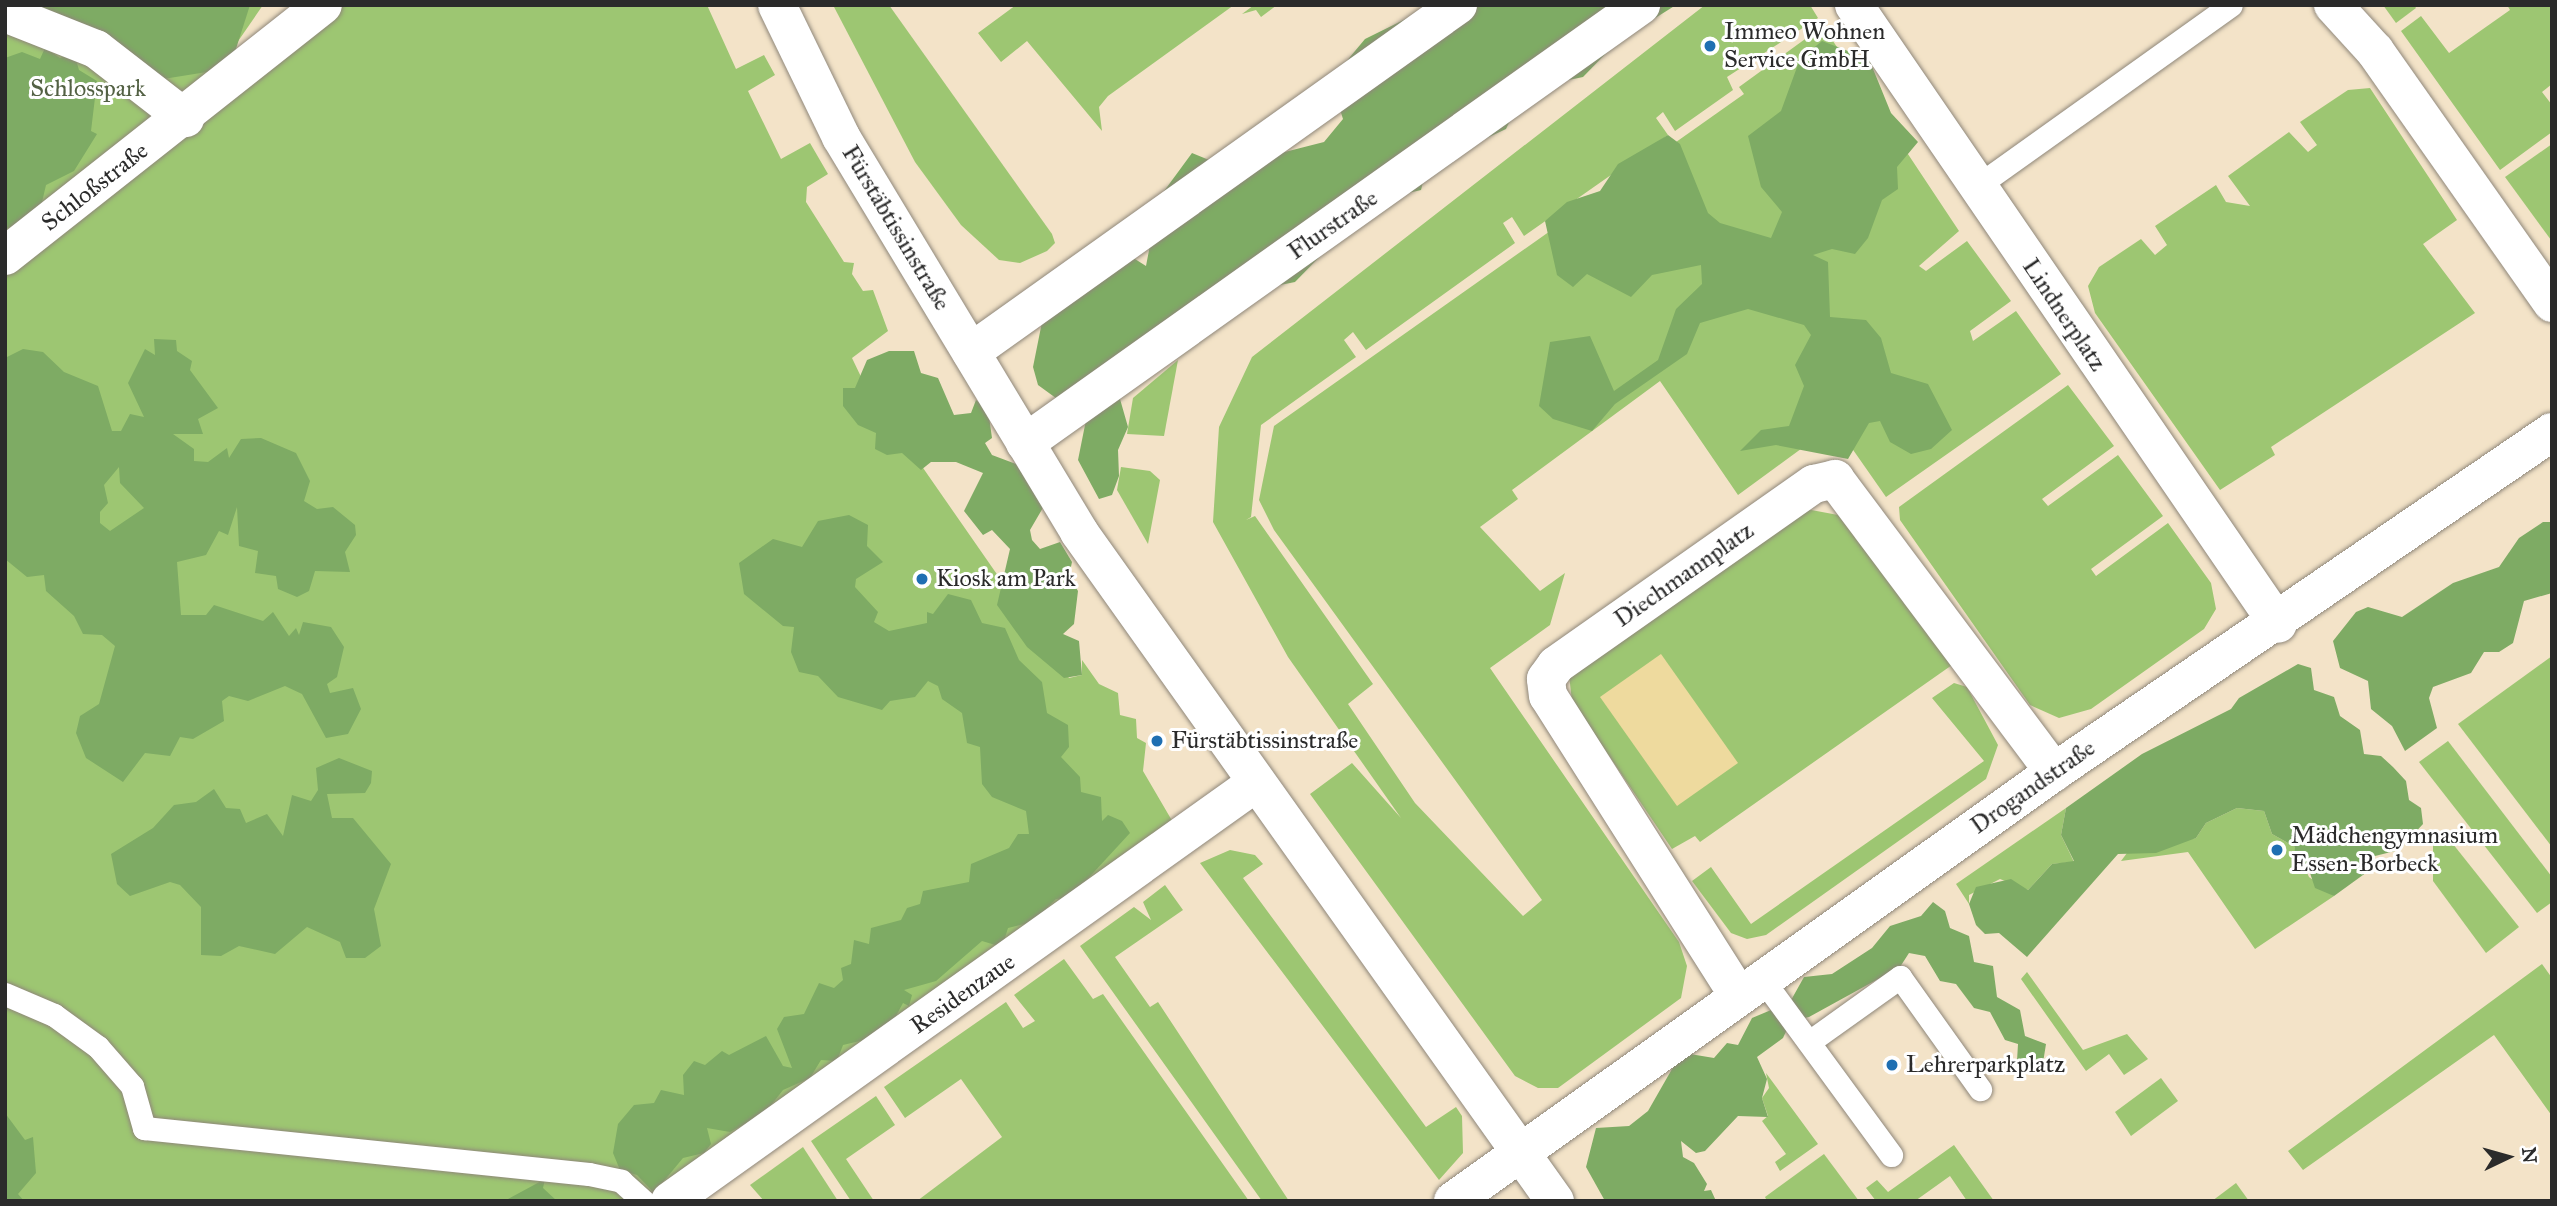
<!DOCTYPE html>
<html>
<head>
<meta charset="utf-8">
<style>
	body { margin:0 }
	#map { position:relative; width:2557px; height:1206px; overflow:hidden; background:#f3e3c8; font-family:"IM FELL Great Primer",serif }
	div>[style] { position:absolute }
	[style*='--x'] { left:calc(var(--x)*1px); top:calc(var(--y)*1px); width:calc(var(--w)*1px); rotate:calc(var(--a)*1deg) }
	.green>* { inset:0; background:#9dc672 }
	.forest>* { inset:0; background:#7eab64 }
	.sand>* { inset:0; background:#eeda9e }
	.roads { filter:drop-shadow(0 0 2px #8f877a) drop-shadow(0 0 2px #8f877a) }
	.lane>* { height:23px; margin:-11.5px; padding:0 11.5px; transform-origin:11.5px; border-radius:11.5px; background:#fff }
	.street>* { height:38px; margin:-19px; padding:0 19px; transform-origin:19px; border-radius:19px; background:#fff }
	.secondary>* { height:38px; margin:-19px; padding:0 19px; transform-origin:19px; border-radius:19px; background:#fff }
	.dots>* { width:19px; height:19px; translate:-50% -50%; box-sizing:border-box; border:4px solid #fff; border-radius:50% }
	span { translate:-50% -50%; white-space:nowrap; text-align:center; line-height:1.15; -webkit-text-stroke:6px #fff; paint-order:stroke }
	.poi-label { font-size:24px; color:#2b2b2b }
	.left { translate:0 -50%; text-align:left }
	.park-label { font-size:24px; color:#536144 }
	.street-label { font-size:24px; color:#2b2b2b }
	.frame { position:absolute; inset:0; border:7px solid #2b2b2b; pointer-events:none }
	.north { position:absolute; left:2473px; top:1122px; width:70px; height:70px; -webkit-text-stroke:5px #fff; paint-order:stroke; rotate:85deg; font-size:19px; font-weight:700; line-height:28px; text-align:center; color:#2b2b2b }
	.north::after { content:''; display:block; margin:auto; width:24px; height:32px; background:#2b2b2b; clip-path:polygon(50% 0,100% 100%,50% 72%,0 100%) }
</style>
</head>
<body>
<div id="map">
	<div class="green">
		<i style="clip-path:polygon(5px 5px,263px 5px,185px 118px,334px 5px,707px 5px,736px 69px,764px 55px,775px 75px,748px 91px,781px 159px,810px 143px,828px 174px,807px 187px,806px 202px,844px 262px,854px 263px,852px 274px,863px 291px,873px 290px,888px 331px,852px 358px,864px 383px,1069px 678px,1082px 675px,1082px 660px,1099px 684px,1118px 693px,1120px 715px,1136px 719px,1137px 738px,1146px 743px,1143px 771px,1181px 836px,681px 1201px,5px 1201px)"></i>
		<i style="clip-path:polygon(833px 5px,889px 5px,1052px 234px,1055px 243px,1047px 251px,1020px 263px,999px 260px,961px 225px,915px 162px)"></i>
		<i style="clip-path:polygon(1016px 5px,1234px 5px,1108px 96px,1099px 107px,1102px 131px,1027px 41px,1001px 62px,978px 33px)"></i>
		<i style="clip-path:polygon(1254px 5px,1277px 5px,1261px 17px,1256px 10px,1242px 14px)"></i>
		<i style="clip-path:polygon(1705px 5px,1810px 5px,1818px 18px,1727px 77px,1733px 90px,1675px 131px,1663px 112px,1656px 118px,1668px 135px,1524px 236px,1512px 217px,1503px 223px,1515px 243px,1366px 350px,1353px 332px,1344px 340px,1356px 357px,1261px 425px,1251px 517px,1246px 520px,1255px 516px,1373px 684px,1348px 704px,1415px 803px,1523px 916px,1542px 900px,1274px 530px,1259px 500px,1274px 426px,1744px 94px,1739px 87px,1823px 26px,1959px 231px,1919px 266px,1926px 271px,1967px 241px,2011px 301px,1970px 331px,1973px 341px,2016px 311px,2061px 374px,1886px 497px,1835px 424px,1738px 495px,1660px 381px,1512px 490px,1518px 499px,1480px 527px,1540px 591px,1565px 573px,1550px 625px,1490px 668px,1679px 942px,1687px 966px,1681px 998px,1558px 1088px,1538px 1088px,1515px 1076px,1310px 794px,1352px 763px,1401px 818px,1288px 657px,1213px 522px,1219px 427px,1252px 357px)"></i>
		<i style="clip-path:polygon(2383px 5px,2414px 5px,2416px 8px,2396px 23px)"></i>
		<i style="clip-path:polygon(2507px 5px,2552px 5px,2552px 84px,2542px 92px,2552px 105px,2552px 132px,2500px 170px,2401px 31px,2421px 16px,2449px 53px,2510px 10px)"></i>
		<i style="clip-path:polygon(2370px 88px,2457px 220px,2423px 244px,2475px 313px,2271px 447px,2275px 455px,2220px 490px,2095px 313px,2088px 286px,2099px 267px,2141px 239px,2155px 255px,2167px 245px,2155px 226px,2216px 185px,2226px 202px,2250px 206px,2228px 176px,2289px 132px,2308px 152px,2317px 145px,2300px 122px,2348px 90px)"></i>
		<i style="clip-path:polygon(2552px 144px,2552px 240px,2551px 240px,2505px 177px)"></i>
		<i style="clip-path:polygon(1178px 360px,1164px 436px,1127px 434px,1133px 398px)"></i>
		<i style="clip-path:polygon(2068px 385px,2114px 446px,2042px 499px,2048px 506px,2118px 455px,2163px 516px,2091px 569px,2096px 576px,2168px 523px,2211px 583px,2216px 609px,2204px 629px,2091px 709px,2059px 718px,2030px 705px,1900px 520px,1899px 507px)"></i>
		<i style="clip-path:polygon(1121px 467px,1150px 471px,1160px 480px,1148px 544px,1117px 490px)"></i>
		<i style="clip-path:polygon(1806px 509px,1838px 515px,1952px 665px,1700px 842px,1695px 836px,1672px 849px,1572px 701px,1569px 675px)"></i>
		<i style="clip-path:polygon(2552px 656px,2552px 847px,2458px 724px)"></i>
		<i style="clip-path:polygon(1954px 683px,1967px 687px,1998px 745px,1986px 779px,1766px 935px,1747px 939px,1731px 933px,1692px 881px,1711px 867px,1751px 924px,1984px 761px,1932px 698px)"></i>
		<i style="clip-path:polygon(2448px 741px,2552px 877px,2552px 902px,2537px 913px,2419px 762px)"></i>
		<i style="clip-path:polygon(2066px 808px,2061px 835px,2074px 862px,2052px 864px,2028px 890px,2000px 879px,1969px 895px,1969px 904px,1956px 884px)"></i>
		<i style="clip-path:polygon(2237px 808px,2264px 811px,2272px 834px,2295px 847px,2309px 877px,2334px 896px,2255px 949px,2188px 852px,2121px 861px,2127px 853px,2196px 838px,2206px 823px)"></i>
		<i style="clip-path:polygon(2445px 834px,2519px 927px,2486px 953px,2433px 881px,2433px 844px)"></i>
		<i style="clip-path:polygon(1230px 850px,1255px 855px,1263px 864px,1243px 878px,1426px 1127px,1456px 1107px,1462px 1116px,1463px 1153px,1439px 1180px,1200px 863px)"></i>
		<i style="clip-path:polygon(1165px 885px,1183px 910px,1115px 957px,1150px 1007px,1158px 1002px,1289px 1201px,1262px 1201px,1080px 946px,1134px 907px,1151px 920px,1143px 902px)"></i>
		<i style="clip-path:polygon(1064px 959px,1093px 999px,1103px 994px,1249px 1201px,917px 1201px,1002px 1137px,961px 1079px,905px 1118px,884px 1087px,1006px 1002px,1023px 1028px,1035px 1021px,1014px 995px)"></i>
		<i style="clip-path:polygon(2542px 964px,2552px 978px,2552px 1116px,2494px 1035px,2303px 1170px,2288px 1151px)"></i>
		<i style="clip-path:polygon(2027px 972px,2083px 1050px,2127px 1034px,2148px 1059px,2124px 1075px,2109px 1054px,2086px 1071px,2021px 979px)"></i>
		<i style="clip-path:polygon(1766px 1073px,1818px 1144px,1780px 1171px,1775px 1162px,1786px 1154px,1762px 1121px,1768px 1116px,1762px 1098px,1769px 1088px)"></i>
		<i style="clip-path:polygon(2161px 1078px,2178px 1101px,2131px 1136px,2115px 1112px)"></i>
		<i style="clip-path:polygon(876px 1096px,895px 1125px,846px 1159px,874px 1201px,851px 1201px,811px 1141px)"></i>
		<i style="clip-path:polygon(1954px 1145px,1994px 1201px,1967px 1201px,1950px 1176px,1915px 1201px,1876px 1201px,1866px 1188px,1877px 1180px,1888px 1192px)"></i>
		<i style="clip-path:polygon(803px 1147px,838px 1201px,764px 1201px,750px 1185px)"></i>
		<i style="clip-path:polygon(1824px 1154px,1859px 1201px,1767px 1201px,1765px 1197px)"></i>
		<i style="clip-path:polygon(2236px 1183px,2249px 1201px,2212px 1201px)"></i>
	</div>
	<div class="forest">
		<i style="clip-path:polygon(42px 5px,250px 5px,235px 52px,213px 71px,157px 80px,44px 14px)"></i>
		<i style="clip-path:polygon(1434px 5px,1676px 5px,1617px 42px,1583px 77px,1525px 89px,1506px 129px,1427px 166px,1421px 190px,1404px 194px,1338px 238px,1295px 282px,1275px 286px,1138px 375px,1120px 399px,1128px 427px,1118px 450px,1119px 476px,1112px 495px,1099px 499px,1078px 460px,1086px 420px,1038px 385px,1033px 367px,1042px 322px,1076px 256px,1100px 237px,1146px 266px,1159px 198px,1192px 153px,1209px 160px,1240px 142px,1269px 156px,1324px 142px,1343px 119px,1331px 81px,1350px 57px,1365px 39px)"></i>
		<i style="clip-path:polygon(1822px 41px,1869px 59px,1891px 113px,1918px 142px,1897px 167px,1898px 189px,1882px 200px,1868px 238px,1855px 254px,1832px 249px,1813px 255px,1828px 262px,1830px 317px,1866px 320px,1881px 338px,1891px 373px,1928px 384px,1952px 430px,1931px 449px,1911px 454px,1890px 442px,1880px 421px,1869px 423px,1848px 459px,1776px 445px,1740px 451px,1761px 430px,1789px 426px,1804px 386px,1795px 365px,1811px 335px,1804px 325px,1748px 309px,1700px 323px,1687px 354px,1615px 404px,1592px 431px,1553px 419px,1539px 406px,1550px 342px,1590px 336px,1614px 391px,1658px 360px,1676px 309px,1702px 284px,1701px 265px,1652px 275px,1631px 297px,1587px 274px,1573px 287px,1557px 275px,1545px 221px,1567px 202px,1600px 191px,1618px 164px,1668px 135px,1680px 144px,1708px 213px,1720px 223px,1771px 238px,1782px 212px,1761px 187px,1748px 136px,1781px 111px,1800px 59px)"></i>
		<i style="clip-path:polygon(45px 48px,60px 58px,74px 53px,79px 70px,97px 81px,91px 131px,97px 134px,74px 171px,46px 185px,39px 215px,5px 229px,5px 58px,22px 52px,40px 59px)"></i>
		<i style="clip-path:polygon(evenodd,154px 339px,176px 340px,177px 351px,192px 361px,190px 370px,218px 408px,198px 419px,203px 434px,173px 434px,194px 449px,194px 461px,208px 462px,227px 448px,229px 458px,241px 439px,261px 438px,296px 453px,310px 481px,304px 501px,317px 509px,333px 507px,355px 525px,356px 535px,345px 552px,350px 572px,315px 571px,309px 591px,297px 597px,278px 589px,276px 576px,255px 573px,258px 551px,239px 546px,237px 507px,228px 535px,219px 531px,206px 555px,177px 562px,181px 615px,206px 615px,214px 605px,263px 621px,273px 612px,289px 636px,296px 628px,299px 635px,303px 622px,331px 627px,344px 647px,337px 677px,327px 684px,330px 693px,353px 688px,361px 709px,348px 734px,326px 738px,302px 694px,285px 686px,248px 701px,229px 696px,222px 701px,224px 721px,193px 739px,180px 737px,170px 756px,145px 753px,123px 782px,86px 758px,76px 733px,80px 716px,99px 704px,115px 646px,102px 635px,83px 634px,74px 616px,46px 591px,44px 575px,27px 577px,5px 559px,5px 358px,23px 349px,43px 352px,64px 372px,98px 386px,112px 431px,121px 431px,130px 414px,144px 417px,128px 383px,145px 349px,155px 355px,154px 339px,119px 467px,120px 483px,144px 508px,110px 531px,100px 523px,100px 512px,108px 503px,104px 485px,119px 467px)"></i>
		<i style="clip-path:polygon(889px 351px,914px 351px,921px 373px,938px 378px,954px 415px,971px 413px,976px 400px,988px 409px,992px 438px,985px 443px,992px 455px,1024px 467px,1044px 506px,1030px 530px,1032px 540px,1040px 549px,1060px 542px,1072px 562px,1069px 576px,1078px 591px,1074px 624px,1063px 634px,1079px 641px,1082px 675px,1064px 678px,1027px 647px,997px 605px,1010px 549px,992px 530px,983px 535px,964px 511px,983px 473px,956px 462px,931px 462px,921px 470px,902px 453px,887px 455px,875px 449px,876px 433px,858px 425px,843px 406px,843px 388px,855px 388px,867px 360px)"></i>
		<i style="clip-path:polygon(849px 515px,868px 525px,867px 546px,883px 562px,856px 579px,855px 587px,878px 612px,874px 622px,889px 631px,927px 623px,927px 612px,933px 614px,948px 594px,971px 600px,982px 623px,1005px 628px,1019px 660px,1042px 682px,1047px 713px,1068px 725px,1069px 747px,1061px 757px,1080px 777px,1081px 792px,1101px 797px,1102px 821px,1108px 815px,1122px 821px,1130px 833px,1070px 898px,1056px 899px,1033px 922px,1008px 928px,1002px 947px,982px 941px,936px 981px,904px 990px,912px 995px,909px 1006px,903px 1003px,896px 1016px,864px 1040px,843px 1045px,837px 1061px,821px 1060px,810px 1078px,783px 1090px,765px 1113px,730px 1132px,707px 1128px,711px 1144px,704px 1153px,683px 1158px,654px 1193px,637px 1175px,620px 1170px,613px 1153px,618px 1124px,634px 1105px,654px 1103px,661px 1090px,684px 1095px,683px 1075px,694px 1061px,705px 1065px,722px 1051px,729px 1055px,766px 1036px,783px 1066px,792px 1068px,777px 1029px,784px 1017px,804px 1014px,819px 983px,834px 988px,843px 980px,841px 968px,851px 964px,854px 940px,869px 944px,871px 928px,901px 920px,907px 908px,920px 904px,923px 891px,969px 882px,971px 864px,1009px 848px,1018px 834px,1029px 834px,1026px 811px,992px 797px,982px 784px,980px 747px,967px 743px,962px 713px,942px 699px,938px 686px,928px 681px,915px 697px,890px 701px,882px 710px,838px 697px,818px 676px,799px 672px,791px 652px,794px 627px,783px 626px,744px 594px,739px 563px,773px 539px,802px 547px,818px 521px)"></i>
		<i style="clip-path:polygon(2543px 522px,2552px 522px,2552px 593px,2524px 601px,2513px 643px,2499px 652px,2484px 652px,2471px 673px,2433px 687px,2429px 698px,2437px 728px,2405px 751px,2392px 726px,2371px 709px,2368px 681px,2340px 668px,2333px 641px,2356px 612px,2368px 607px,2402px 617px,2453px 583px,2499px 567px,2519px 538px)"></i>
		<i style="clip-path:polygon(2298px 664px,2311px 668px,2314px 690px,2334px 697px,2340px 716px,2360px 730px,2364px 754px,2381px 756px,2393px 767px,2406px 781px,2409px 800px,2421px 808px,2423px 824px,2399px 850px,2375px 856px,2374px 867px,2334px 896px,2315px 888px,2307px 864px,2294px 861px,2295px 847px,2272px 834px,2264px 811px,2237px 808px,2206px 823px,2196px 838px,2156px 853px,2118px 854px,2027px 957px,1999px 933px,1985px 934px,1976px 925px,1969px 904px,1976px 887px,2011px 879px,2028px 890px,2052px 864px,2074px 861px,2061px 835px,2066px 808px,2142px 754px,2231px 709px,2239px 698px)"></i>
		<i style="clip-path:polygon(339px 758px,372px 771px,371px 783px,365px 793px,327px 794px,332px 818px,353px 818px,391px 864px,374px 909px,381px 946px,365px 958px,346px 958px,340px 942px,307px 927px,275px 954px,239px 946px,221px 956px,201px 955px,201px 907px,180px 885px,170px 882px,130px 896px,117px 884px,111px 854px,153px 828px,174px 805px,196px 802px,214px 789px,226px 808px,240px 809px,246px 823px,267px 814px,283px 836px,292px 795px,311px 801px,318px 790px,316px 768px)"></i>
		<i style="clip-path:polygon(1933px 902px,1945px 911px,1950px 928px,1969px 936px,1974px 962px,1993px 966px,1997px 997px,2020px 1010px,2025px 1036px,2046px 1044px,2042px 1069px,2026px 1070px,2017px 1061px,2018px 1044px,2005px 1040px,1990px 1012px,1974px 1008px,1956px 984px,1940px 981px,1925px 956px,1909px 953px,1900px 967px,1809px 1017px,1791px 1021px,1783px 1038px,1757px 1057px,1767px 1079px,1762px 1098px,1768px 1117px,1738px 1116px,1705px 1151px,1696px 1153px,1681px 1141px,1683px 1157px,1694px 1163px,1707px 1184px,1704px 1191px,1711px 1190px,1716px 1201px,1605px 1201px,1586px 1167px,1596px 1128px,1629px 1126px,1648px 1111px,1676px 1062px,1690px 1054px,1714px 1058px,1727px 1043px,1738px 1045px,1752px 1018px,1790px 1002px,1804px 977px,1832px 974px,1872px 948px,1890px 926px,1921px 916px)"></i>
		<i style="clip-path:polygon(5px 1113px,25px 1140px,33px 1137px,36px 1173px,18px 1194px,24px 1201px,5px 1201px)"></i>
		<i style="clip-path:polygon(545px 1179px,543px 1188px,557px 1201px,481px 1201px,508px 1199px)"></i>
	</div>
	<div class="sand">
		<i style="clip-path:polygon(1661px 654px,1738px 763px,1677px 806px,1600px 697px)"></i>
	</div>
	<div class="roads">
		<div class="lane">
			<i style="--x:1980;--y:184;--w:308;--a:-35.5"></i>
			<i style="--x:1763;--y:980;--w:217;--a:53.8"></i>
			<i style="--x:5;--y:994;--w:53;--a:23.2"></i>
			<i style="--x:54;--y:1015;--w:54;--a:36"></i>
			<i style="--x:98;--y:1047;--w:52;--a:48.9"></i>
			<i style="--x:132;--y:1086;--w:44;--a:74.1"></i>
			<i style="--x:144;--y:1128;--w:447;--a:5.9"></i>
			<i style="--x:589;--y:1174;--w:33;--a:12"></i>
			<i style="--x:621;--y:1181;--w:30;--a:42"></i>
			<i style="--x:1809;--y:1042;--w:112;--a:-35.5"></i>
			<i style="--x:1900;--y:977;--w:138;--a:54.5"></i>
		</div>
		<div class="street">
			<i style="--x:777;--y:5;--w:147;--a:64.1"></i>
			<i style="--x:841;--y:137;--w:461;--a:58.9"></i>
			<i style="--x:1079;--y:532;--w:821;--a:54.57"></i>
			<i style="--x:1854;--y:5;--w:750;--a:55.59"></i>
			<i style="--x:2333;--y:5;--w:62;--a:47.6"></i>
			<i style="--x:2375;--y:51;--w:308;--a:54.9"></i>
			<i style="--x:5;--y:13;--w:98;--a:21.6"></i>
			<i style="--x:96;--y:49;--w:113;--a:37.8"></i>
			<i style="--x:971;--y:352;--w:598;--a:-35.47"></i>
			<i style="--x:1025;--y:443;--w:756;--a:-35.41"></i>
			<i style="--x:1738;--y:995;--w:354;--a:-122.4"></i>
			<i style="--x:1548;--y:696;--w:17;--a:-97"></i>
			<i style="--x:1546;--y:679;--w:17;--a:-54"></i>
			<i style="--x:1556;--y:665;--w:315;--a:-35.1"></i>
			<i style="--x:1814;--y:484;--w:22;--a:-13"></i>
			<i style="--x:1835;--y:479;--w:366;--a:53.2"></i>
			<i style="--x:670;--y:1201;--w:716;--a:-35.51"></i>
			<i style="--x:1453;--y:1201;--w:738;--a:-35.52"></i>
			<i style="--x:2054;--y:772;--w:603;--a:-34.32"></i>
		</div>
		<div class="secondary">
			<i style="--x:5;--y:256;--w:405;--a:-38.3"></i>
		</div>
	</div>
	<div class="dots">
		<i style="left:1710px;top:46px;background:#1f6fb2"></i>
		<i style="left:922px;top:579px;background:#1f6fb2"></i>
		<i style="left:1157px;top:741px;background:#1f6fb2"></i>
		<i style="left:2277px;top:850px;background:#1f6fb2"></i>
		<i style="left:1892px;top:1065px;background:#1f6fb2"></i>
	</div>
	<div class="poi-label">
		<span class="left" style="left:1724px;top:46px">Immeo Wohnen<br>Service GmbH</span>
		<span class="left" style="left:936px;top:579px">Kiosk am Park</span>
		<span class="left" style="left:1171px;top:741px">Fürstäbtissinstraße</span>
		<span class="left" style="left:2291px;top:850px">Mädchengymnasium<br>Essen-Borbeck</span>
		<span class="left" style="left:1906px;top:1065px">Lehrerparkplatz</span>
	</div>
	<div class="park-label">
		<span style="left:88px;top:89px">Schlosspark</span>
	</div>
	<div class="street-label">
		<span style="left:95px;top:187px;rotate:-38deg">Schloßstraße</span>
		<span style="left:1333px;top:225px;rotate:-35deg">Flurstraße</span>
		<span style="left:896px;top:228px;rotate:59deg">Fürstäbtissinstraße</span>
		<span style="left:2064px;top:315px;rotate:56deg">Lindnerplatz</span>
		<span style="left:1684px;top:575px;rotate:-35deg">Diechmannplatz</span>
		<span style="left:2033px;top:787px;rotate:-35deg">Drogandstraße</span>
		<span style="left:963px;top:994px;rotate:-35deg">Residenzaue</span>
	</div>
	<div class="frame"></div>
	<div class="north">N</div>
</div>
</body>
</html>
